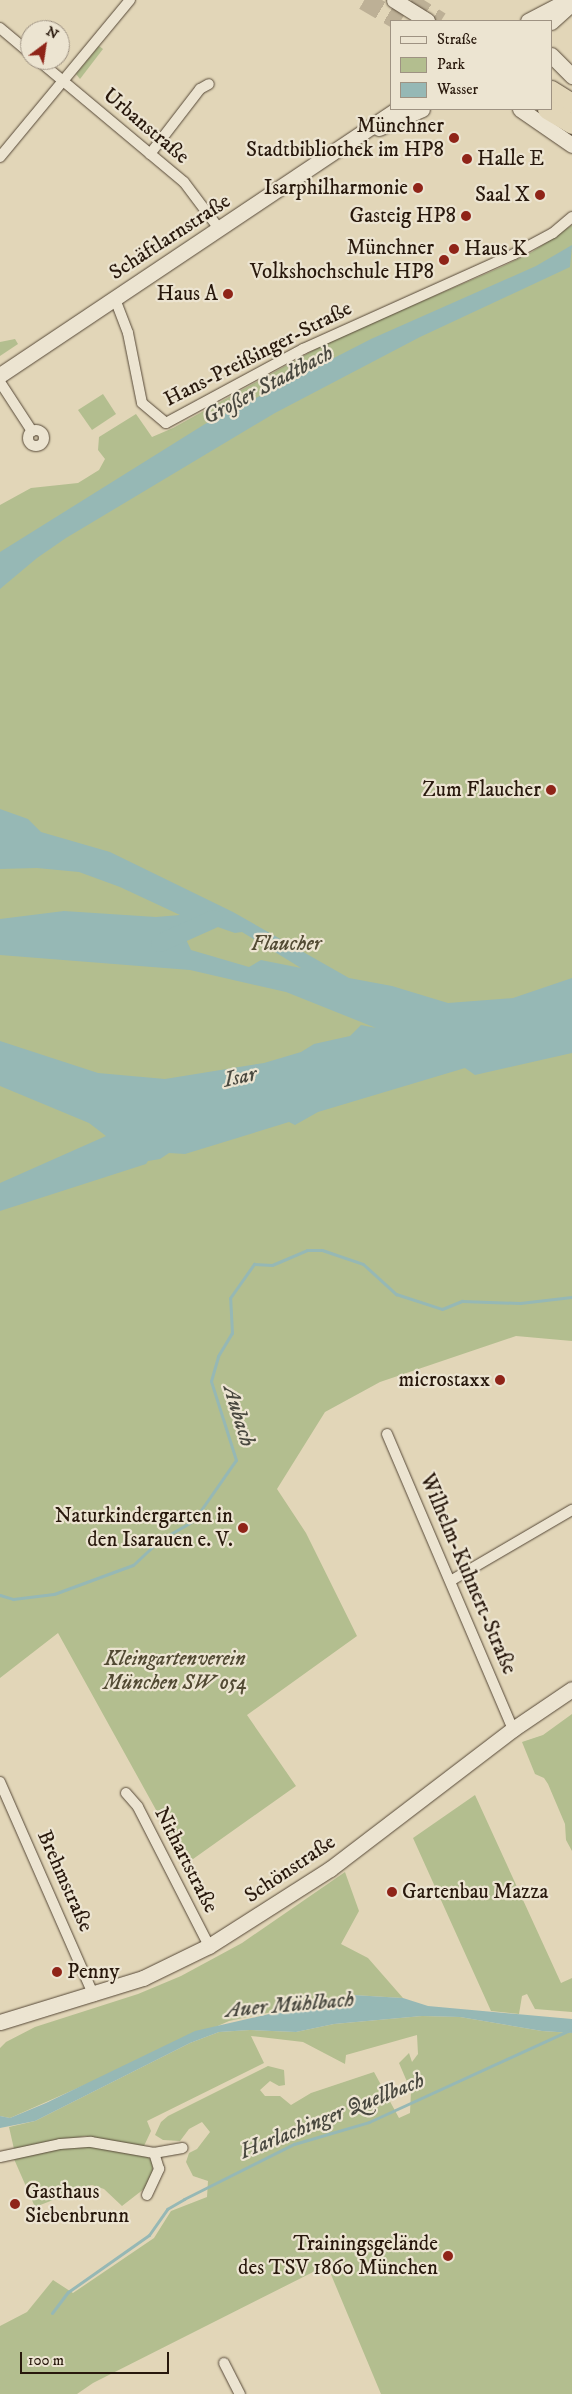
<!DOCTYPE html>
<html>
<head>
<meta charset="utf-8">
<style>
	body { margin:0 }
	#map { position:relative; width:572px; height:2394px; overflow:hidden; background:#e2d6b8; font-family:"IM FELL DW Pica",serif }
	div>[style] { position:absolute }
	[style*='--x'] { left:calc(var(--x)*1px); top:calc(var(--y)*1px); width:calc(var(--w)*1px); rotate:calc(var(--a)*1deg) }
	.green>* { inset:0; background:#b3be8f }
	.water>* { inset:0; background:#96b8b5 }
	.stream>* { height:3px; margin:-1.5px; padding:0 1.5px; transform-origin:1.5px; border-radius:1.5px; background:#96b8b5 }
	.river>* { height:18px; margin:-9px; padding:0 9px; transform-origin:9px; border-radius:9px; background:#96b8b5 }
	.highway-tunnel>* { height:19px; margin-top:-9.5px; transform-origin:0; background:repeating-linear-gradient(90deg,#bdb096 0 19px,transparent 0 28px) }
	.roads { filter:drop-shadow(0 0 1px #564837) drop-shadow(0 0 1px #564837) }
	.street>* { height:10px; margin:-5px; padding:0 5px; transform-origin:5px; border-radius:5px; background:#ece4d1 }
	.street>.ring { margin:-5px; padding:0; box-sizing:content-box; background:none; border:10px solid #ece4d1; border-radius:50% }
	.secondary>* { height:15px; margin:-7.5px; padding:0 7.5px; transform-origin:7.5px; border-radius:7.5px; background:#ece4d1 }
	.highway>* { height:19px; margin:-9.5px; padding:0 9.5px; transform-origin:9.5px; border-radius:9.5px; background:#e2d6b8 }
	.dots>* { width:14px; height:14px; translate:-50% -50%; box-sizing:border-box; border:2px solid #ece4d1; border-radius:50% }
	span { translate:-50% -50%; white-space:nowrap; text-align:center; line-height:1.15; -webkit-text-stroke:4.5px #ece4d1; paint-order:stroke }
	.street-label { font-size:21px; color:#28180c }
	.poi-label { font-size:21px; color:#28180c }
	.right { translate:-100% -50%; text-align:right }
	.left { translate:0 -50%; text-align:left }
	.park-label { font-size:21px; color:#524a33; font-style:italic }
	.water-label { font-size:22px; color:#49483f; font-style:italic }
	.legend { position:absolute; left:390px; top:20px; width:162px; height:90px; box-sizing:border-box; background:#ece4d1; border:1px solid #9e9282; margin:0; padding:6px 9px; list-style:none; font-size:15px; color:#28180c }
	.legend li { display:flex; align-items:center; gap:10px; height:25px }
	.legend b { width:25px; border:1px solid #9e9282 }
	.north { position:absolute; left:20px; top:20px; width:50px; height:50px; box-sizing:border-box; background:#ece4d1; border:1px solid #9e9282; border-radius:50%; rotate:31deg; font-size:14px; font-weight:700; line-height:20px; text-align:center; color:#28180c }
	.north::after { content:''; display:block; margin:auto; width:18px; height:22px; background:#8f2418; clip-path:polygon(50% 0,100% 100%,50% 72%,0 100%) }
	.scale { position:absolute; left:20px; top:2352px; width:149px; height:22px; box-sizing:border-box; border:2px solid #28180c; border-top:0; padding-left:6px; font-size:15px; line-height:18px; white-space:nowrap; color:#28180c; -webkit-text-stroke:4px #ece4d1; paint-order:stroke }
</style>
</head>
<body>
<div id="map">
	<div class="green">
		<i style="clip-path:polygon(99px 46px,103px 49px,80px 79px,76px 74px)"></i>
		<i style="clip-path:polygon(572px 225px,572px 1341px,516px 1336px,380px 1382px,325px 1412px,277px 1489px,306px 1533px,357px 1636px,247px 1715px,296px 1786px,186px 1864px,58px 1633px,0 1678px,0 505px,31px 488px,78px 483px,99px 470px,105px 459px,98px 450px,99px 437px,136px 414px,152px 437px,173px 428px,332px 340px,499px 268px,532px 252px)"></i>
		<i style="clip-path:polygon(15px 339px,18px 344px,0 356px,0 342px)"></i>
		<i style="clip-path:polygon(103px 394px,116px 414px,92px 430px,78px 410px)"></i>
		<i style="clip-path:polygon(572px 1714px,572px 1851px,566px 1840px,565px 1824px,548px 1784px,544px 1778px,535px 1774px,522px 1742px,543px 1735px)"></i>
		<i style="clip-path:polygon(475px 1795px,561px 1983px,572px 1978px,572px 2012px,535px 2009px,527px 1994px,522px 1996px,519px 2014px,491px 2011px,413px 1838px)"></i>
		<i style="clip-path:polygon(345px 1872px,359px 1911px,341px 1944px,368px 1958px,403px 1998px,353px 1995px,229px 2021px,10px 2118px,0 2116px,0 2048px,6px 2042px,35px 2027px,138px 1994px,181px 1976px,242px 1943px)"></i>
		<i style="clip-path:polygon(422px 2016px,460px 2017px,542px 2031px,572px 2033px,572px 2394px,381px 2394px,327px 2265px,93px 2383px,77px 2394px,0 2394px,0 2326px,27px 2312px,53px 2280px,73px 2293px,154px 2238px,171px 2211px,207px 2197px,208px 2181px,193px 2176px,186px 2162px,189px 2153px,197px 2149px,210px 2132px,202px 2122px,189px 2129px,180px 2141px,163px 2140px,155px 2135px,161px 2122px,168px 2116px,268px 2066px,284px 2070px,285px 2085px,279px 2086px,270px 2081px,260px 2090px,265px 2096px,280px 2096px,291px 2105px,311px 2093px,374px 2072px,399px 2118px,410px 2113px,411px 2091px,399px 2063px,409px 2053px,412px 2062px,418px 2054px,417px 2035px,346px 2055px,345px 2064px,303px 2042px,251px 2036px,264px 2063px,147px 2121px,151px 2131px,144px 2146px,85px 2136px,14px 2149px,9px 2127px,35px 2121px,190px 2043px,219px 2032px,250px 2030px,296px 2032px,334px 2024px)"></i>
		<i style="clip-path:polygon(90px 2146px,146px 2156px,152px 2161px,153px 2173px,149px 2185px,122px 2206px,104px 2189px,92px 2185px,35px 2207px,14px 2159px,62px 2148px)"></i>
	</div>
	<div class="water">
		<i style="clip-path:polygon(572px 245px,570px 267px,420px 337px,275px 413px,66px 538px,37px 558px,0 589px,0 552px,205px 424px,371px 339px,536px 266px)"></i>
		<i style="clip-path:polygon(evenodd,0 809px,28px 819px,41px 832px,110px 852px,233px 912px,349px 978px,392px 986px,448px 1003px,513px 998px,572px 978px,572px 1053px,475px 1075px,465px 1068px,318px 1112px,295px 1125px,289px 1122px,185px 1154px,169px 1153px,160px 1159px,148px 1161px,146px 1164px,0 1211px,0 1183px,106px 1136px,89px 1123px,0 1086px,0 1041px,98px 1073px,165px 1079px,264px 1063px,301px 1052px,314px 1044px,350px 1036px,361px 1025px,376px 1028px,286px 992px,190px 970px,0 955px,0 919px,64px 911px,156px 917px,180px 915px,120px 887px,79px 872px,37px 868px,0 869px,0 809px,209px 924px,235px 933px,242px 932px,301px 968px,261px 960px,249px 967px,191px 950px,182px 931px,209px 924px)"></i>
		<i style="clip-path:polygon(353px 1995px,403px 1998px,428px 2006px,572px 2019px,572px 2033px,542px 2031px,460px 2017px,422px 2016px,334px 2024px,296px 2032px,250px 2030px,219px 2032px,190px 2043px,35px 2121px,0 2128px,0 2116px,10px 2118px,46px 2103px,195px 2031px)"></i>
	</div>
	<div class="stream">
		<i style="--x:0;--y:1595;--w:14;--a:17"></i>
		<i style="--x:13;--y:1599;--w:41;--a:-7"></i>
		<i style="--x:54;--y:1594;--w:84;--a:-20.2"></i>
		<i style="--x:133;--y:1565;--w:37;--a:-43"></i>
		<i style="--x:160;--y:1540;--w:39;--a:-30"></i>
		<i style="--x:194;--y:1520;--w:73;--a:-55"></i>
		<i style="--x:236;--y:1460;--w:83;--a:-107.6"></i>
		<i style="--x:211;--y:1381;--w:26;--a:-74"></i>
		<i style="--x:218;--y:1356;--w:27;--a:-59"></i>
		<i style="--x:232;--y:1333;--w:35;--a:-93"></i>
		<i style="--x:230;--y:1298;--w:42;--a:-54.8"></i>
		<i style="--x:254;--y:1264;--w:18;--a:3"></i>
		<i style="--x:272;--y:1265;--w:38;--a:-23"></i>
		<i style="--x:307;--y:1250;--w:15;--a:0"></i>
		<i style="--x:322;--y:1250;--w:43;--a:18.9"></i>
		<i style="--x:363;--y:1264;--w:45;--a:42.3"></i>
		<i style="--x:396;--y:1294;--w:48;--a:18.1"></i>
		<i style="--x:442;--y:1309;--w:22;--a:-22"></i>
		<i style="--x:462;--y:1301;--w:58;--a:2"></i>
		<i style="--x:520;--y:1303;--w:52;--a:-6.6"></i>
		<i style="--x:52;--y:2313;--w:26;--a:-53"></i>
		<i style="--x:68;--y:2292;--w:99;--a:-35.1"></i>
		<i style="--x:149;--y:2235;--w:32;--a:-55"></i>
		<i style="--x:167;--y:2209;--w:20;--a:-30"></i>
		<i style="--x:184;--y:2199;--w:123;--a:-26.6"></i>
		<i style="--x:294;--y:2144;--w:78;--a:-16.3"></i>
		<i style="--x:369;--y:2122;--w:223;--a:-24.6"></i>
	</div>
	<div class="river">
		<i style="--x:160;--y:943;--w:59;--a:-24"></i>
	</div>
	<div class="highway-tunnel">
		<i style="--x:364;--y:0;--w:42;--a:30.3"></i>
		<i style="--x:410;--y:2;--w:36;--a:32"></i>
	</div>
	<div class="roads">
		<div class="street">
			<i style="--x:0;--y:28;--w:39;--a:40"></i>
			<i style="--x:38;--y:60;--w:190;--a:39.9"></i>
			<i style="--x:184;--y:182;--w:60;--a:53.1"></i>
			<i style="--x:150;--y:154;--w:82;--a:-52.4"></i>
			<i style="--x:200;--y:89;--w:10;--a:-29"></i>
			<i style="--x:0;--y:157;--w:204;--a:-50.4"></i>
			<i style="--x:115;--y:299;--w:36;--a:69"></i>
			<i style="--x:128;--y:333;--w:71;--a:78.7"></i>
			<i style="--x:142;--y:403;--w:31;--a:40"></i>
			<i style="--x:166;--y:423;--w:156;--a:-28.4"></i>
			<i style="--x:303;--y:349;--w:231;--a:-24.2"></i>
			<i style="--x:514;--y:254;--w:44;--a:-28.3"></i>
			<i style="--x:553;--y:233;--w:25;--a:-40"></i>
			<i style="--x:0;--y:382;--w:59;--a:56.9"></i>
			<i class="ring" style="left:28px;top:430px;width:6px;height:6px"></i>
			<i style="--x:387;--y:1434;--w:321;--a:66.9"></i>
			<i style="--x:452;--y:1580;--w:139;--a:-30.3"></i>
			<i style="--x:0;--y:1782;--w:234;--a:66.3"></i>
			<i style="--x:126;--y:1793;--w:18;--a:49"></i>
			<i style="--x:138;--y:1807;--w:156;--a:62.9"></i>
			<i style="--x:0;--y:2157;--w:61;--a:-12.2"></i>
			<i style="--x:60;--y:2144;--w:31;--a:-4"></i>
			<i style="--x:91;--y:2142;--w:64;--a:9.9"></i>
			<i style="--x:154;--y:2153;--w:29;--a:-10"></i>
			<i style="--x:147;--y:2195;--w:29;--a:-65"></i>
			<i style="--x:159;--y:2169;--w:17;--a:-107"></i>
			<i style="--x:224;--y:2363;--w:35;--a:63"></i>
		</div>
		<div class="secondary">
			<i style="--x:394;--y:0;--w:39;--a:32"></i>
			<i style="--x:528;--y:21;--w:45;--a:-27.7"></i>
			<i style="--x:551;--y:22;--w:25;--a:-42"></i>
			<i style="--x:551;--y:55;--w:30;--a:45"></i>
			<i style="--x:520;--y:109;--w:63;--a:34.7"></i>
			<i style="--x:379;--y:128;--w:47;--a:-23.8"></i>
			<i style="--x:0;--y:375;--w:478;--a:-33.8"></i>
			<i style="--x:0;--y:2022;--w:150;--a:-17.1"></i>
			<i style="--x:143;--y:1978;--w:73;--a:-25.9"></i>
			<i style="--x:209;--y:1946;--w:143;--a:-32.5"></i>
			<i style="--x:330;--y:1869;--w:230;--a:-37.4"></i>
			<i style="--x:513;--y:1729;--w:71;--a:-34.1"></i>
		</div>
		<div class="highway">
			<i style="--x:551;--y:90;--w:25;--a:32"></i>
			<i style="--x:547;--y:109;--w:29;--a:31"></i>
		</div>
	</div>
	<div class="dots">
		<i style="left:454px;top:138px;background:#8f2418"></i>
		<i style="left:467px;top:159px;background:#8f2418"></i>
		<i style="left:418px;top:188px;background:#8f2418"></i>
		<i style="left:540px;top:195px;background:#8f2418"></i>
		<i style="left:466px;top:216px;background:#8f2418"></i>
		<i style="left:454px;top:249px;background:#8f2418"></i>
		<i style="left:444px;top:260px;background:#8f2418"></i>
		<i style="left:228px;top:294px;background:#8f2418"></i>
		<i style="left:551px;top:790px;background:#8f2418"></i>
		<i style="left:500px;top:1380px;background:#8f2418"></i>
		<i style="left:243px;top:1528px;background:#8f2418"></i>
		<i style="left:392px;top:1892px;background:#8f2418"></i>
		<i style="left:57px;top:1972px;background:#8f2418"></i>
		<i style="left:15px;top:2204px;background:#8f2418"></i>
		<i style="left:448px;top:2256px;background:#8f2418"></i>
	</div>
	<div class="street-label">
		<span style="left:146px;top:126px;rotate:40deg">Urbanstraße</span>
		<span style="left:170px;top:237px;rotate:-33deg">Schäftlarnstraße</span>
		<span style="left:258px;top:354px;rotate:-27deg">Hans-Preißinger-Straße</span>
		<span style="left:468px;top:1574px;rotate:67deg">Wilhelm-Kuhnert-Straße</span>
		<span style="left:186px;top:1860px;rotate:63deg">Nithartstraße</span>
		<span style="left:290px;top:1869px;rotate:-34deg">Schönstraße</span>
		<span style="left:65px;top:1881px;rotate:66deg">Brehmstraße</span>
	</div>
	<div class="poi-label">
		<span class="right" style="left:444px;top:138px">Münchner<br>Stadtbibliothek im HP8</span>
		<span class="left" style="left:477px;top:159px">Halle E</span>
		<span class="right" style="left:408px;top:188px">Isarphilharmonie</span>
		<span class="right" style="left:530px;top:195px">Saal X</span>
		<span class="right" style="left:456px;top:216px">Gasteig HP8</span>
		<span class="right" style="left:434px;top:260px">Münchner<br>Volkshochschule HP8</span>
		<span class="left" style="left:464px;top:249px">Haus K</span>
		<span class="right" style="left:218px;top:294px">Haus A</span>
		<span class="right" style="left:541px;top:790px">Zum Flaucher</span>
		<span class="right" style="left:490px;top:1380px">microstaxx</span>
		<span class="right" style="left:233px;top:1528px">Naturkindergarten in<br>den Isarauen e. V.</span>
		<span class="left" style="left:402px;top:1892px">Gartenbau Mazza</span>
		<span class="left" style="left:67px;top:1972px">Penny</span>
		<span class="left" style="left:25px;top:2204px">Gasthaus<br>Siebenbrunn</span>
		<span class="right" style="left:438px;top:2256px">Trainingsgelände<br>des TSV 1860 München</span>
	</div>
	<div class="park-label">
		<span style="left:286px;top:944px">Flaucher</span>
		<span style="left:175px;top:1671px">Kleingartenverein<br>München SW 054</span>
	</div>
	<div class="water-label">
		<span style="left:268px;top:385px;rotate:-28deg">Großer Stadtbach</span>
		<span style="left:240px;top:1077px;rotate:-12deg">Isar</span>
		<span style="left:239px;top:1416px;rotate:73deg">Aubach</span>
		<span style="left:290px;top:2005px;rotate:-5deg">Auer Mühlbach</span>
		<span style="left:332px;top:2116px;rotate:-22deg">Harlachinger Quellbach</span>
	</div>
	<ul class="legend">
	<li><b style="height:6px;background:#ece4d1"></b>Straße</li>
	<li><b style="height:14px;background:#b3be8f"></b>Park</li>
	<li><b style="height:14px;background:#96b8b5"></b>Wasser</li>
	</ul>
	<div class="north">N</div>
	<div class="scale">100 m</div>
</div>
</body>
</html>
